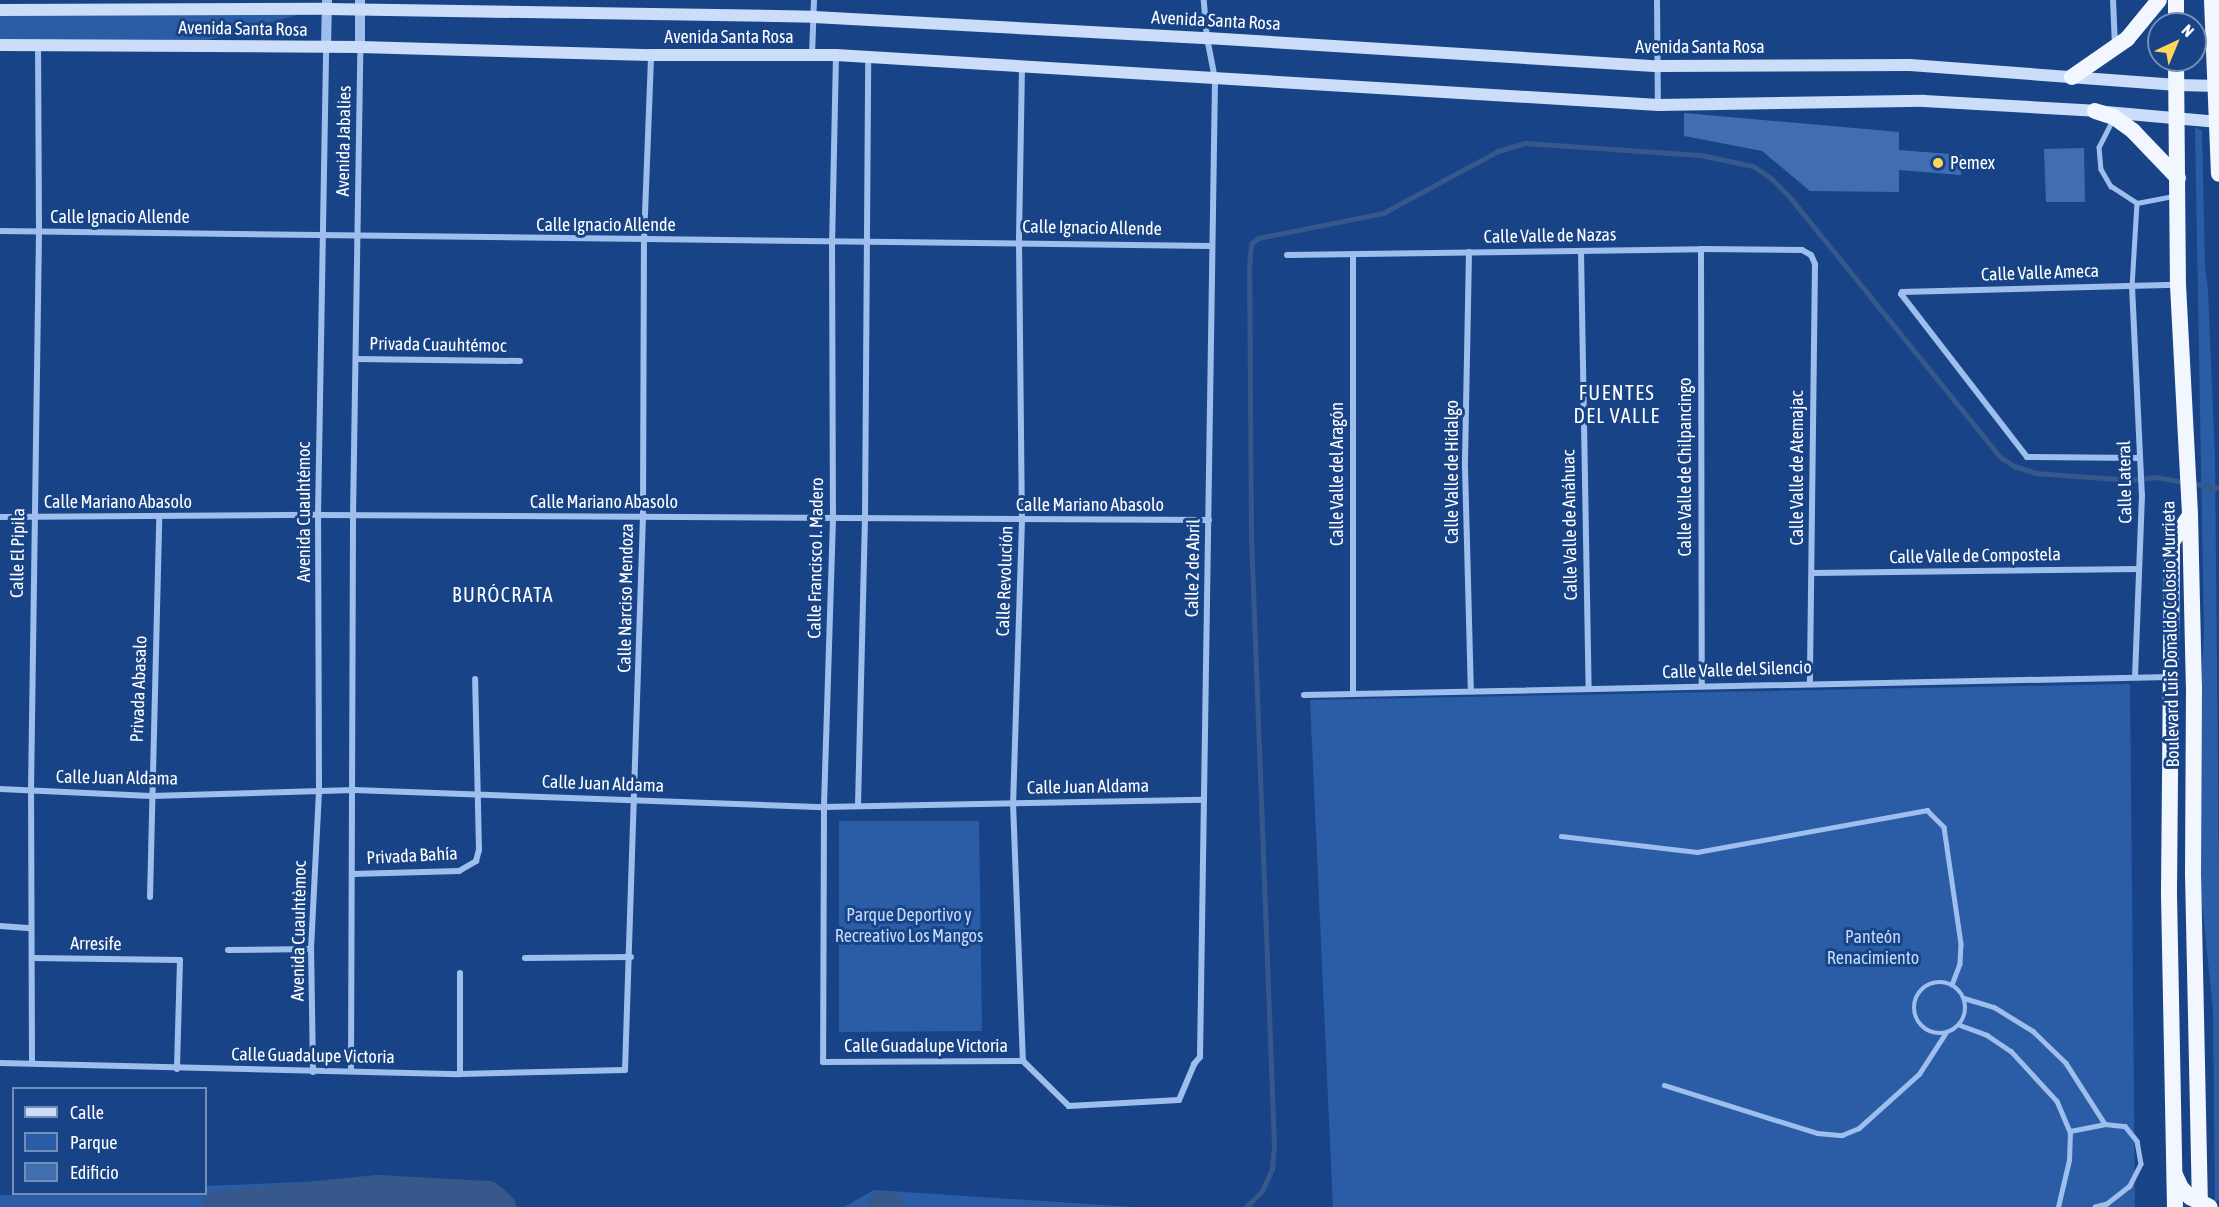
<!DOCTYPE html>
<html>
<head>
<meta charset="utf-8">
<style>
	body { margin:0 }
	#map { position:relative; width:2219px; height:1207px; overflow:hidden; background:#184487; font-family:"Asap Condensed",sans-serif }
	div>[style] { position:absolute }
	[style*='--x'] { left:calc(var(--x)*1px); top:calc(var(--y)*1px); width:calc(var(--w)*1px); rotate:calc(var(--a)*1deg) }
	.green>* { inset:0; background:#2a5da5 }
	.stream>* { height:5px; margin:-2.5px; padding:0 2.5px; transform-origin:2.5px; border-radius:2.5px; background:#37588a }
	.river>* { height:33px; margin:-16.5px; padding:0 16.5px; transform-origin:16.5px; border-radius:16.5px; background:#37588a }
	.building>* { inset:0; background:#406eb1 }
	.service>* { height:4.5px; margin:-2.25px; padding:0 2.25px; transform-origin:2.25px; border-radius:2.25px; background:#9ebfed }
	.service>.ring { margin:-2.25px; padding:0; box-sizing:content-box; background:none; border:4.5px solid #9ebfed; border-radius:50% }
	.minor>* { height:6px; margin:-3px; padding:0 3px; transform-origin:3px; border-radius:3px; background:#9ebfed }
	.tertiary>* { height:10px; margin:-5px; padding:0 5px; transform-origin:5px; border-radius:5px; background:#9ebfed }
	.secondary>* { height:12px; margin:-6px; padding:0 6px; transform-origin:6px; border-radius:6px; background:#cbddf9 }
	.trunk>* { height:16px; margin:-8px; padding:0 8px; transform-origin:8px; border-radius:8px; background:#f2f6ff }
	.trunk-bridge>* { height:16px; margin:-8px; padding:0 8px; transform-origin:8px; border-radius:8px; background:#f2f6ff }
	.dots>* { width:16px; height:16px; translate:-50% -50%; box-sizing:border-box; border:3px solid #184487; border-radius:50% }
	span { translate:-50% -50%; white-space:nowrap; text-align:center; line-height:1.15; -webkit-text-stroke:6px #184487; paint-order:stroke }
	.street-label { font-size:18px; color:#fff }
	.poi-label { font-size:18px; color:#fff }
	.left { translate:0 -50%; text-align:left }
	.park-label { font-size:18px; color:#c4dafa }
	.neighbourhood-label { font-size:20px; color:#fff; letter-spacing:1.5px }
	.legend { position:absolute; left:12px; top:1087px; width:195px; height:108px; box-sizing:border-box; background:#184487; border:2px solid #748fb7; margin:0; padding:8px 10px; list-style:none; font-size:18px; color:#fff }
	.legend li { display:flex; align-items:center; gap:12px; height:30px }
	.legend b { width:30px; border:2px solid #748fb7 }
	.north { position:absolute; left:2147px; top:12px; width:60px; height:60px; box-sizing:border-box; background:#184487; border:2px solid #748fb7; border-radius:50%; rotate:44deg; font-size:16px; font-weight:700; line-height:24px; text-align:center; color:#fff }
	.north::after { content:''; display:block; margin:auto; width:21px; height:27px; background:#ffd65a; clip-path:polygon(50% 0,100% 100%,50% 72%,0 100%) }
</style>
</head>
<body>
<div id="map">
	<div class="green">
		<i style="clip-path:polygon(318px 9px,197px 43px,0 44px,0 10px)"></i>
		<i style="clip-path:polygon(2195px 127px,2202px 131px,2205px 265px,2208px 291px,2215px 458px,2219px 888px,2219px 1200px,2215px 1202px,2213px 1010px,2200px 885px,2198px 728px,2204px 633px)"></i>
		<i style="clip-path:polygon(2130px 684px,2135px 1207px,1333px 1207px,1310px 700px)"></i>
		<i style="clip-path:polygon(839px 821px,979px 821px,982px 1031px,839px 1032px)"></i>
		<i style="clip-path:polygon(348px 1180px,377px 1191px,471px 1180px,514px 1207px,0 1207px,0 1195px,206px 1194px,206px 1186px)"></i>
		<i style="clip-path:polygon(874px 1190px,1134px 1207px,844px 1207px)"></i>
	</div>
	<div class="stream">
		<i style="--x:1246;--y:1207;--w:23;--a:-45"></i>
		<i style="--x:1262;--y:1191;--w:24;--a:-66"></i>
		<i style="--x:1272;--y:1169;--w:23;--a:-85"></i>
		<i style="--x:1274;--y:1146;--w:609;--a:-92.16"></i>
		<i style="--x:1251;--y:537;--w:270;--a:-90.4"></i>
		<i style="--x:1249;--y:267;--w:23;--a:-85"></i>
		<i style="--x:1251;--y:244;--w:9;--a:-41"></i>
		<i style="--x:1258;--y:238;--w:127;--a:-11.3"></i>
		<i style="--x:1383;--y:213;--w:131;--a:-28.3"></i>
		<i style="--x:1498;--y:151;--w:28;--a:-17"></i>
		<i style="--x:1525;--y:143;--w:175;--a:3.9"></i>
		<i style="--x:1700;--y:155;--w:54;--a:11.7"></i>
		<i style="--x:1753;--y:166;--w:23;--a:34"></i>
		<i style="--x:1772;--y:179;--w:29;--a:46"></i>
		<i style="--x:1792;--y:200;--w:331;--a:51"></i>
		<i style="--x:2000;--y:457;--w:17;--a:33"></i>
		<i style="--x:2014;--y:466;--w:22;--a:18"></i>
		<i style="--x:2035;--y:473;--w:96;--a:4.2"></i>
		<i style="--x:2131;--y:480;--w:24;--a:-7"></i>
		<i style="--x:2155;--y:477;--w:65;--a:9.8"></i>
	</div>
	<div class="river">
		<i style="--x:219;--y:1207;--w:159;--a:-5.8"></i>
		<i style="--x:377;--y:1191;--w:110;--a:3.1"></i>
		<i style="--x:487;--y:1197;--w:16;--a:40"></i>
		<i style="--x:883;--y:1207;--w:4;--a:0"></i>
	</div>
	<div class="building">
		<i style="clip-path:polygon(1684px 113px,1899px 132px,1899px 150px,1962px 155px,1961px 175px,1899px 170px,1899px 192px,1810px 191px,1762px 151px,1684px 136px)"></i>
		<i style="clip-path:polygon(2084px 148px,2085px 202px,2046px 202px,2044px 149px)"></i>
	</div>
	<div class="service">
		<i style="--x:2113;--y:120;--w:30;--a:117"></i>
		<i style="--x:2099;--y:147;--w:22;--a:85"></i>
		<i style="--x:2101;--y:169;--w:20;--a:60"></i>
		<i style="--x:2111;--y:186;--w:31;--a:33"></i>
		<i style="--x:2137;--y:203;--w:83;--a:93.4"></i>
		<i style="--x:2137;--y:203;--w:37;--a:-11"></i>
		<i style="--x:1561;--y:836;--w:137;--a:6.7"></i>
		<i style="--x:1697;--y:852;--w:234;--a:-10.3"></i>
		<i style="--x:1927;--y:810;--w:24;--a:45"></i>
		<i style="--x:1944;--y:827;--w:118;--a:81.7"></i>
		<i style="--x:1961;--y:944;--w:20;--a:93"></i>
		<i style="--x:1960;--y:964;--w:22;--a:111"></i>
		<i class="ring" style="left:1914px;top:982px;width:47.5px;height:47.5px"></i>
		<i style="--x:1964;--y:998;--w:31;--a:17"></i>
		<i style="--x:1994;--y:1007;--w:46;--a:31.6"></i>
		<i style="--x:2033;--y:1031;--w:46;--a:44.1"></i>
		<i style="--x:2066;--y:1063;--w:72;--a:57.4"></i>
		<i style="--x:1960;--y:1025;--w:29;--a:20"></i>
		<i style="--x:1987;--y:1035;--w:29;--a:34"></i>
		<i style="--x:2011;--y:1051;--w:68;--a:47.4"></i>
		<i style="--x:2057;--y:1101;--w:33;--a:67"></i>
		<i style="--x:1664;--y:1085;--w:160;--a:17.4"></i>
		<i style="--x:1817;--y:1133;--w:25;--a:5"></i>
		<i style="--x:1842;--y:1135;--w:18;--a:-22"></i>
		<i style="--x:1859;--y:1128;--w:81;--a:-42"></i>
		<i style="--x:1919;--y:1074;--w:48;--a:-57"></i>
		<i style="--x:2058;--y:1207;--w:48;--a:-76.8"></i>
		<i style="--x:2069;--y:1160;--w:29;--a:-88"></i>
		<i style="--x:2070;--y:1131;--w:36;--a:-11"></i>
		<i style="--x:2105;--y:1124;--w:20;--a:6"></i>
		<i style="--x:2125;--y:1126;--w:19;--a:51"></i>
		<i style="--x:2137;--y:1141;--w:23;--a:80"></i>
		<i style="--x:2141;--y:1164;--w:25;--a:117"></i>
		<i style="--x:2130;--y:1186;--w:29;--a:142"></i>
		<i style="--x:2107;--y:1204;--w:12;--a:166"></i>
	</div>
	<div class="minor">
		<i style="--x:1657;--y:0;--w:105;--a:89.5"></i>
		<i style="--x:2113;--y:0;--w:45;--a:87.5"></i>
		<i style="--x:812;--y:55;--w:55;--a:-87.9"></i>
		<i style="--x:836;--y:55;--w:185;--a:91.2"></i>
		<i style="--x:832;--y:240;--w:279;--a:89.8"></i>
		<i style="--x:833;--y:519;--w:288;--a:91.8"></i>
		<i style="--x:824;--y:807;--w:255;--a:90.2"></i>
		<i style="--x:823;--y:1062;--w:200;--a:-0.3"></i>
		<i style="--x:1023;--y:1061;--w:64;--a:44.4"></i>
		<i style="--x:1069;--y:1106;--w:110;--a:-3.1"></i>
		<i style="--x:1179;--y:1100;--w:39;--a:-67"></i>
		<i style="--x:1194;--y:1064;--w:9;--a:-49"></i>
		<i style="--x:1200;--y:1057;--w:978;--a:-89.12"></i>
		<i style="--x:1215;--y:79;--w:42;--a:-101"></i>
		<i style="--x:1207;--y:38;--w:38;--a:-95"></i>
		<i style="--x:1022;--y:66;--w:176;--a:91"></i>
		<i style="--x:1019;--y:242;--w:278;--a:89.4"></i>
		<i style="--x:1022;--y:520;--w:283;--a:91.8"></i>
		<i style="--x:1013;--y:803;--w:258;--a:87.8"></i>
		<i style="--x:0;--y:231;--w:1211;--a:0.71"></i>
		<i style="--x:1701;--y:249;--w:437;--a:89.9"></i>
		<i style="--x:1581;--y:251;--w:438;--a:89"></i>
		<i style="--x:1469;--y:252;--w:215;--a:91.1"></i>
		<i style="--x:1465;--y:467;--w:224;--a:88.5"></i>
		<i style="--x:1287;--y:255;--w:414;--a:-0.8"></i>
		<i style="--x:1701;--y:249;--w:101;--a:0.6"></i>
		<i style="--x:1802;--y:250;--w:10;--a:29"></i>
		<i style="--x:1811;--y:255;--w:10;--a:66"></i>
		<i style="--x:1815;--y:264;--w:419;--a:90.7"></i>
		<i style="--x:2132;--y:286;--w:209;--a:87.3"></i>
		<i style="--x:2142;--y:495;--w:182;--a:92.2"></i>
		<i style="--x:356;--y:359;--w:164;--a:0.7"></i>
		<i style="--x:2140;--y:458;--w:113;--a:-179.5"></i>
		<i style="--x:2027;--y:457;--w:206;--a:-127.7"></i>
		<i style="--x:1901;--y:294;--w:2;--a:-63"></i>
		<i style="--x:1902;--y:292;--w:274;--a:-1.5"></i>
		<i style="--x:0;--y:517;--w:318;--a:-0.4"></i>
		<i style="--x:318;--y:515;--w:891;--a:0.32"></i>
		<i style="--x:1812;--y:573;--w:327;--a:-0.7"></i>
		<i style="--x:1353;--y:694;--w:440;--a:-90"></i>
		<i style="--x:1304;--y:695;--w:866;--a:-1.19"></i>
		<i style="--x:0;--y:789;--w:151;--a:2.7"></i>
		<i style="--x:151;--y:796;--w:203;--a:-1.7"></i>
		<i style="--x:354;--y:790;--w:470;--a:2.1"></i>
		<i style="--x:824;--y:807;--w:380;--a:-1.1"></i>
		<i style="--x:858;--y:805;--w:285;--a:-88.6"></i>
		<i style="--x:865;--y:520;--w:464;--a:-89.6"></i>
		<i style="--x:352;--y:874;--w:107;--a:-1.6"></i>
		<i style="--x:459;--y:871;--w:20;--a:-30"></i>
		<i style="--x:476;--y:861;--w:11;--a:-75"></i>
		<i style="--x:479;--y:850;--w:171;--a:-91.3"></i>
		<i style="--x:150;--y:897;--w:379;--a:-88.6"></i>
		<i style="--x:0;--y:926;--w:31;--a:4"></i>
		<i style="--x:228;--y:950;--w:83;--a:-0.7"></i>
		<i style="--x:32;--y:958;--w:148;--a:0.8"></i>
		<i style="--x:180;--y:960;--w:109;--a:91.6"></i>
		<i style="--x:525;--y:958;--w:106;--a:-0.5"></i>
		<i style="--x:460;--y:973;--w:101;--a:90"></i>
		<i style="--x:32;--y:1062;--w:271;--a:-90.2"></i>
		<i style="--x:31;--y:791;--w:560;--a:-89.18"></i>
		<i style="--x:39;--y:231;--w:186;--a:-90.3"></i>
		<i style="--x:0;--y:1063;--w:460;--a:1.4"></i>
		<i style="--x:460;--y:1074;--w:165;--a:-1.4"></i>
		<i style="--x:625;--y:1070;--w:554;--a:-88.14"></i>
		<i style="--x:643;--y:516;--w:276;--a:-89.8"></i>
		<i style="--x:644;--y:240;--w:185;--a:-87.8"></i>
		<i style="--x:351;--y:1070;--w:553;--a:-89.79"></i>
		<i style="--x:353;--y:517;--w:470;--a:-89.1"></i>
		<i style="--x:313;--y:1072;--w:123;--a:-90.9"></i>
		<i style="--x:311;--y:949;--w:159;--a:-87.1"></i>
		<i style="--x:319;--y:790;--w:275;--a:-90.2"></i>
		<i style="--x:318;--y:515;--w:467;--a:-89"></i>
	</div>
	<div class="tertiary">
		<i style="--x:360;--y:0;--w:47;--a:90"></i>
		<i style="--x:326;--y:48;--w:48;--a:-88.8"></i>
	</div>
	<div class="secondary">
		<i style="--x:0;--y:10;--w:327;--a:-0.2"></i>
		<i style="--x:327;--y:9;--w:487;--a:0.9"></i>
		<i style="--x:814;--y:17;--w:394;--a:3.1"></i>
		<i style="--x:1207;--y:38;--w:452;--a:3.6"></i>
		<i style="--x:1658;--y:66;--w:252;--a:-0.2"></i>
		<i style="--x:1910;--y:65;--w:268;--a:4.3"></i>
		<i style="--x:2177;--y:85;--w:42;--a:1.4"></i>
		<i style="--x:0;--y:45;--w:360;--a:0.3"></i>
		<i style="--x:360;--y:47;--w:291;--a:1.6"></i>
		<i style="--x:651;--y:55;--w:185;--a:0"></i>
		<i style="--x:836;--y:55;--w:824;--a:3.48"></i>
		<i style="--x:1658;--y:105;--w:266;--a:-0.9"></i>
		<i style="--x:1924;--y:101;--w:171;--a:3.3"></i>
		<i style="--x:2095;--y:111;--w:124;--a:5.1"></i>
	</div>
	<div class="trunk">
		<i style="--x:2176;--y:0;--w:24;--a:90"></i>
		<i style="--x:2212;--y:0;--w:174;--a:87.7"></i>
		<i style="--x:2176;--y:60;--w:225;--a:89.5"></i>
		<i style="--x:2178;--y:285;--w:230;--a:87"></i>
		<i style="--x:2190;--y:515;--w:171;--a:88.7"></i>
		<i style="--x:2194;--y:686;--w:187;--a:90.3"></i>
		<i style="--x:2072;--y:77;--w:67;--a:-34.6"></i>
		<i style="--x:2127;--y:39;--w:50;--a:-50.6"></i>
		<i style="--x:2095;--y:111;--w:20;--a:18"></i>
		<i style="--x:2114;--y:117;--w:24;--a:36"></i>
		<i style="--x:2133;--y:131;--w:65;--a:46.2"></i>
		<i style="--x:2175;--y:1175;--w:14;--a:65"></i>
		<i style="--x:2181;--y:1188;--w:13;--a:45"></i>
		<i style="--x:2190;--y:1197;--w:22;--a:27"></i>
		<i style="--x:2175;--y:1207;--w:315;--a:-91.1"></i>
		<i style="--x:2169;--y:892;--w:350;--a:-89.5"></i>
		<i style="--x:2172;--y:542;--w:32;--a:-56"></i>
	</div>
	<div class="trunk-bridge">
		<i style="--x:2193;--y:873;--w:334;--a:88.8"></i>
	</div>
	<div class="dots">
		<i style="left:1938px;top:163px;background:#ffd65a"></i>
	</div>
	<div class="street-label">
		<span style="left:1216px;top:21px;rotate:3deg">Avenida Santa Rosa</span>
		<span style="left:243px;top:29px;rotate:1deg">Avenida Santa Rosa</span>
		<span style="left:729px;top:37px">Avenida Santa Rosa</span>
		<span style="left:1700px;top:47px">Avenida Santa Rosa</span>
		<span style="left:344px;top:141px;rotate:-89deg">Avenida Jabalies</span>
		<span style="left:120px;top:217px">Calle Ignacio Allende</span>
		<span style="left:606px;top:225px">Calle Ignacio Allende</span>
		<span style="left:1092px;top:228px;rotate:1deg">Calle Ignacio Allende</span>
		<span style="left:1550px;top:236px;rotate:-1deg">Calle Valle de Nazas</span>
		<span style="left:2040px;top:273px;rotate:-2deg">Calle Valle Ameca</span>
		<span style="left:438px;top:345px;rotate:1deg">Privada Cuauhtémoc</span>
		<span style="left:1685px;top:467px;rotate:-90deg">Calle Valle de Chilpancingo</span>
		<span style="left:1797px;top:468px;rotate:-90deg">Calle Valle de Atemajac</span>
		<span style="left:1452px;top:472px;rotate:-90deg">Calle Valle de Hidalgo</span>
		<span style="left:1337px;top:474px;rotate:-90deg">Calle Valle del Aragón</span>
		<span style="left:2125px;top:482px;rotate:-91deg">Calle Lateral</span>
		<span style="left:118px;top:502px">Calle Mariano Abasolo</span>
		<span style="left:604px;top:502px">Calle Mariano Abasolo</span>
		<span style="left:1090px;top:505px">Calle Mariano Abasolo</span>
		<span style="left:304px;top:512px;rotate:-90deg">Avenida Cuauhtémoc</span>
		<span style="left:1570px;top:525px;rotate:-91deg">Calle Valle de Anáhuac</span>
		<span style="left:18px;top:553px;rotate:-89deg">Calle El Pipila</span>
		<span style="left:1975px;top:556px;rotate:-1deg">Calle Valle de Compostela</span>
		<span style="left:816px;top:558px;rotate:-89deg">Calle Francisco I. Madero</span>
		<span style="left:1193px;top:568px;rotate:-89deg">Calle 2 de Abril</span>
		<span style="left:1005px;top:581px;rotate:-88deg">Calle Revolución</span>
		<span style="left:626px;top:598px;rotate:-89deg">Calle Narciso Mendoza</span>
		<span style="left:2171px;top:634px;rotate:-91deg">Boulevard Luis Donaldo Colosio Murrieta</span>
		<span style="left:1737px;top:670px;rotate:-2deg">Calle Valle del Silencio</span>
		<span style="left:139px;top:689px;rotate:-88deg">Privada Abasalo</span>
		<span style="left:117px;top:778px;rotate:1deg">Calle Juan Aldama</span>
		<span style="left:603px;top:784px;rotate:2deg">Calle Juan Aldama</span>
		<span style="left:1088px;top:787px;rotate:-1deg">Calle Juan Aldama</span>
		<span style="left:412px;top:856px;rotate:-3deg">Privada Bahía</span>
		<span style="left:299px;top:931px;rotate:-89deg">Avenida Cuauhtèmoc</span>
		<span style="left:96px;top:944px;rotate:1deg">Arresife</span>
		<span style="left:926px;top:1046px">Calle Guadalupe Victoria</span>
		<span style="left:313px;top:1056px;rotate:1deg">Calle Guadalupe Victoria</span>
	</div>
	<div class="poi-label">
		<span class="left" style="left:1950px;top:163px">Pemex</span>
	</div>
	<div class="park-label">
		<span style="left:909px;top:926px">Parque Deportivo y<br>Recreativo Los Mangos</span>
		<span style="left:1873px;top:948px">Panteón<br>Renacimiento</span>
	</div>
	<div class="neighbourhood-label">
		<span style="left:1617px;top:404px">FUENTES<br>DEL VALLE</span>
		<span style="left:503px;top:594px">BURÓCRATA</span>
	</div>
	<ul class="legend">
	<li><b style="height:8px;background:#cbddf9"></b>Calle</li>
	<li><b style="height:16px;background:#2a5da5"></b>Parque</li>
	<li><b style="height:16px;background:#406eb1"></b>Edificio</li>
	</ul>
	<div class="north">N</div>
</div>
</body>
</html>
